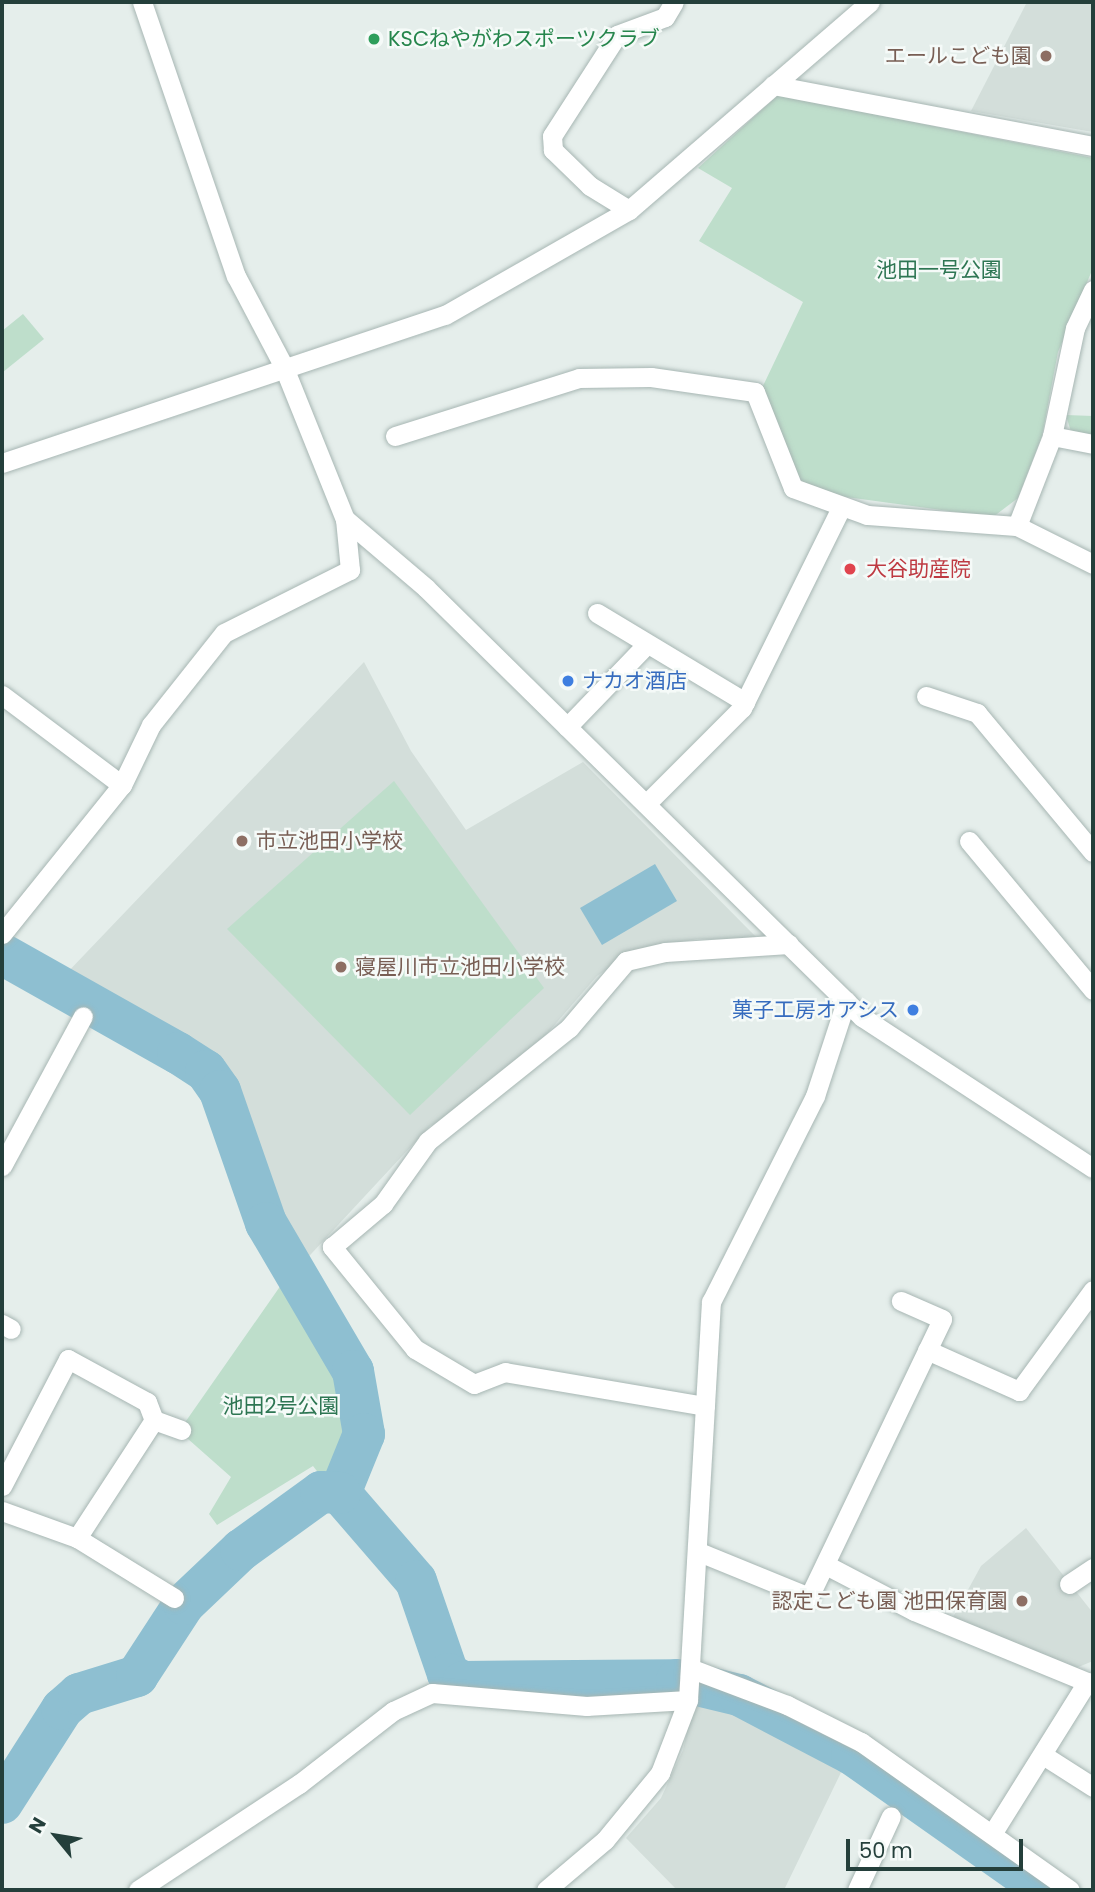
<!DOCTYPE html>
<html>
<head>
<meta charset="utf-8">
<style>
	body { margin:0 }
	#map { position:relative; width:1095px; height:1892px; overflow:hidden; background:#e5eeeb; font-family:Poppins,"Noto Sans JP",sans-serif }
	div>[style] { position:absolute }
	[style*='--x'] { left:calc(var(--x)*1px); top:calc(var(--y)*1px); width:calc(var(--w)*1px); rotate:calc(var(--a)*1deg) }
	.built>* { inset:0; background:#d3deda }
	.green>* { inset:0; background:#bedecb }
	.water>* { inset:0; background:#8ebfd1 }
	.river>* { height:42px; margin:-21px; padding:0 21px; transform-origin:21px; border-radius:21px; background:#8ebfd1 }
	.roads { filter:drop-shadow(0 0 2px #a7b6b3) drop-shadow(0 0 2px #a7b6b3) }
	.street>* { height:19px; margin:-9.5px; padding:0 9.5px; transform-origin:9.5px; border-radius:9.5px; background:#fff }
	.dots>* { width:19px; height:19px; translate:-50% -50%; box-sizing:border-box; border:4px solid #f5faf8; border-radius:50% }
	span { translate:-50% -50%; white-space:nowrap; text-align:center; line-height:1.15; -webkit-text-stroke:5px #f5faf8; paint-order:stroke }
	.leisure-label { font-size:21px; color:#27864d }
	.left { translate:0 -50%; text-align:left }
	.education-label { font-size:21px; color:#785e54 }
	.right { translate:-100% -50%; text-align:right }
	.park-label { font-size:21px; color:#2e7653 }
	.health-label { font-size:21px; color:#be3a42 }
	.shop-label { font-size:21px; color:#366cbe }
	.frame { position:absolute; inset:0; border:4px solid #243f3b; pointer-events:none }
	.north { position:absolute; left:21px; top:1801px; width:70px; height:70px; -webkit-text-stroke:5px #f5faf8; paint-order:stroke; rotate:300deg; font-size:19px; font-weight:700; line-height:28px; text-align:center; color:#243f3b }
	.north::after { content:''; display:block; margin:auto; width:24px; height:32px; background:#243f3b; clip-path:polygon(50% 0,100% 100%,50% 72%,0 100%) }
	.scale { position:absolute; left:846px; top:1839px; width:177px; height:32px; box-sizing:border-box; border:4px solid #243f3b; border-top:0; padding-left:9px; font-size:21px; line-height:24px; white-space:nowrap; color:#243f3b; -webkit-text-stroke:5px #f5faf8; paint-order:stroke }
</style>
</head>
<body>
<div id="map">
	<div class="built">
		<i style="clip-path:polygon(1027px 2px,1093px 2px,1093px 132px,971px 111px)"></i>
		<i style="clip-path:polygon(364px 662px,411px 751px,466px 830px,583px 762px,759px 940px,697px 939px,633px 952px,597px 976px,525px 1059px,464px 1109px,430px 1126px,299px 1267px,272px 1224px,227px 1095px,208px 1067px,64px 976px)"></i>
		<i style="clip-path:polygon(1026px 1528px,1093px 1613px,1093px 1661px,1076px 1668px,952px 1619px,981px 1566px)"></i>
		<i style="clip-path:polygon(696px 1691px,726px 1696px,849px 1756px,784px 1890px,677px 1890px,626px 1838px,661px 1798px,683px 1750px)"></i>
	</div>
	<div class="green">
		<i style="clip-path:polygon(778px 95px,1093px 158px,1093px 268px,1058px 352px,1042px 436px,1018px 498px,993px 517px,824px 494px,797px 478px,761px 390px,803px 302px,699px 241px,732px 188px,698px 168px)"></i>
		<i style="clip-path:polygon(23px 314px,44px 339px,3px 372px,2px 331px)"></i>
		<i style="clip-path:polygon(1066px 415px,1093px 416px,1093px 437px,1071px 432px)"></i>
		<i style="clip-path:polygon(394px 781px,544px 988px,410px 1115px,227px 929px)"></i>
		<i style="clip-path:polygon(288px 1275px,344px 1365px,357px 1442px,327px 1484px,313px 1466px,217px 1525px,209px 1514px,231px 1477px,179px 1431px)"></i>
	</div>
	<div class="water">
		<i style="clip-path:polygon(655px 864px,677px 901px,602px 945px,580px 908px)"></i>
	</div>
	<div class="river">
		<i style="--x:2;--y:954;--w:202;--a:29.4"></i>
		<i style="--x:178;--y:1053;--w:33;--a:33"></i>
		<i style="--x:206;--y:1071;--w:24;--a:55"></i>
		<i style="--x:220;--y:1091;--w:140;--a:70.8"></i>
		<i style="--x:266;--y:1223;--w:172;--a:59.6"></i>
		<i style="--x:353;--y:1371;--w:64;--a:80.1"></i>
		<i style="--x:364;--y:1434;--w:64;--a:112.1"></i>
		<i style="--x:340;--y:1493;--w:116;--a:49.2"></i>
		<i style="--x:416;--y:1581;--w:98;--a:71"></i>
		<i style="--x:448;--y:1674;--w:17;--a:28"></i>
		<i style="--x:463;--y:1682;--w:214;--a:-0.5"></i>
		<i style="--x:677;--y:1680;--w:64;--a:13.6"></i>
		<i style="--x:739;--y:1695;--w:127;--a:27.6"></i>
		<i style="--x:852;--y:1754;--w:236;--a:35.2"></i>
		<i style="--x:2;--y:1803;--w:112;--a:-57.4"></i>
		<i style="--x:62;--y:1709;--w:23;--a:-41"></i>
		<i style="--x:79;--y:1694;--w:61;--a:-17.2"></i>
		<i style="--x:137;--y:1676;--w:86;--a:-56.9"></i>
		<i style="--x:184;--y:1604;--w:79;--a:-43.5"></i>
		<i style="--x:241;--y:1550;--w:99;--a:-35.9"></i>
		<i style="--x:321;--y:1492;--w:19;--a:3"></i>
	</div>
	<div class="roads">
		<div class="street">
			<i style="--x:142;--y:2;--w:290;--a:71.1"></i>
			<i style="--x:236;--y:276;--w:101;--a:62.2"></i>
			<i style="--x:283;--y:365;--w:166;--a:68.1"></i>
			<i style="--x:345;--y:519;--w:106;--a:40.4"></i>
			<i style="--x:426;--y:588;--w:612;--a:44.54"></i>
			<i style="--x:862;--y:1017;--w:276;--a:33.2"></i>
			<i style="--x:773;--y:85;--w:326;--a:10.8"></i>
			<i style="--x:629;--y:210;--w:46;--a:-148.4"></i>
			<i style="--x:590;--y:186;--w:52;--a:-135.8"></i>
			<i style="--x:553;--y:150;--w:14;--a:-94"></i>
			<i style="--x:552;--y:136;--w:120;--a:-57.2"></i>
			<i style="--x:617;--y:35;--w:51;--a:-20.6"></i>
			<i style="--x:665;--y:17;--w:17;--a:-59"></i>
			<i style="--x:395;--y:436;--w:193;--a:-17.5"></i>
			<i style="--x:579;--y:378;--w:72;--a:-0.8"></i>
			<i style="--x:651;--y:377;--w:105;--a:8.2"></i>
			<i style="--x:755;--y:392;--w:103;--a:68.4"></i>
			<i style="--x:793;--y:488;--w:79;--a:20"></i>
			<i style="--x:867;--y:515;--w:150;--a:4.2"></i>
			<i style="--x:1017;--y:526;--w:97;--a:-68.7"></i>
			<i style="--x:1052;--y:436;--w:110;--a:-78"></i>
			<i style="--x:1075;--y:328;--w:42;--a:-64.7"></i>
			<i style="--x:1052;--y:436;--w:42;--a:11"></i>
			<i style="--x:2;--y:463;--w:467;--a:-18.5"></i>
			<i style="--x:445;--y:315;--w:212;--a:-29.7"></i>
			<i style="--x:629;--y:210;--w:318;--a:-40.8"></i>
			<i style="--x:1017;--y:526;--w:85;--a:26.6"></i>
			<i style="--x:597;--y:613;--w:173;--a:31"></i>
			<i style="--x:2;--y:695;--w:150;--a:36.9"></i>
			<i style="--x:926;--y:696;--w:54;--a:18.4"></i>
			<i style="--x:977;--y:713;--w:181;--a:50.2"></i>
			<i style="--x:567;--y:727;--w:112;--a:-46.1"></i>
			<i style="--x:646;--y:804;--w:136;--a:-45"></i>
			<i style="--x:742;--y:708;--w:225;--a:-63.7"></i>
			<i style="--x:969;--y:841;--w:194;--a:50.2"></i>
			<i style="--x:2;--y:934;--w:191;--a:-51.2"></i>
			<i style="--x:122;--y:785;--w:67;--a:-64.2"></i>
			<i style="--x:151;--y:725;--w:117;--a:-51.6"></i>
			<i style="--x:224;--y:633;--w:141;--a:-26.6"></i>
			<i style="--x:350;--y:570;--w:51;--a:-95.6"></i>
			<i style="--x:2;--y:1166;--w:170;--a:-61.6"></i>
			<i style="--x:2;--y:1324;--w:10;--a:29"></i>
			<i style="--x:927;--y:1350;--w:101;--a:24"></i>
			<i style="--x:1019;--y:1391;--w:125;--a:-53.8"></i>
			<i style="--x:705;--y:1406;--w:203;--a:-170.4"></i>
			<i style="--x:505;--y:1372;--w:33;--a:159"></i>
			<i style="--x:474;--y:1384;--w:69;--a:-149.3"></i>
			<i style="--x:415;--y:1349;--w:132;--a:-129.1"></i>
			<i style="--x:332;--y:1247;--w:67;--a:-40.1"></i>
			<i style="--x:383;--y:1204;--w:77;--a:-54.5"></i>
			<i style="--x:428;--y:1141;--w:181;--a:-38.7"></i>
			<i style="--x:569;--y:1028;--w:88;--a:-49.6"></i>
			<i style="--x:626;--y:961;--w:40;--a:-13"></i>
			<i style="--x:665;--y:952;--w:124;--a:-3.7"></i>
			<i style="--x:2;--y:1486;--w:143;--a:-62.5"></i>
			<i style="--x:68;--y:1359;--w:90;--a:28.6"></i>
			<i style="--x:147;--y:1402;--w:19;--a:69"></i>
			<i style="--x:154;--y:1420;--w:29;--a:20"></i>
			<i style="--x:2;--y:1511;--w:80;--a:19.8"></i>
			<i style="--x:77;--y:1538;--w:114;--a:31.7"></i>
			<i style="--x:77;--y:1538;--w:141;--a:-56.9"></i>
			<i style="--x:699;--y:1552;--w:119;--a:22.2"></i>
			<i style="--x:809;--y:1597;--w:308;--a:-64.4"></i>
			<i style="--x:942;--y:1319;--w:45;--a:-156.3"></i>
			<i style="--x:826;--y:1565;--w:99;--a:27.6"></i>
			<i style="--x:914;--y:1611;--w:187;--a:22.3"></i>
			<i style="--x:1087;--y:1682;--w:179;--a:122"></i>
			<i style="--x:1069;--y:1584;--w:29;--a:-34"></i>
			<i style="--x:692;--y:1669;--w:102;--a:20.8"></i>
			<i style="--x:787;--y:1705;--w:83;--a:26.6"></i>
			<i style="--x:861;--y:1742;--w:256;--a:35.3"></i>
			<i style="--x:1043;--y:1755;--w:59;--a:32.6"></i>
			<i style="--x:138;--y:1890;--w:193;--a:-33.4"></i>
			<i style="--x:299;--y:1784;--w:119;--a:-37.8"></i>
			<i style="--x:393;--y:1711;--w:43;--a:-24.8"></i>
			<i style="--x:432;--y:1693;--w:155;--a:4.8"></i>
			<i style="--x:586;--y:1706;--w:102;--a:-3.4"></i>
			<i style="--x:546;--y:1890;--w:77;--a:-40.3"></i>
			<i style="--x:605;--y:1840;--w:87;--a:-50.6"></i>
			<i style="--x:660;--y:1773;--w:78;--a:-69"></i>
			<i style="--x:688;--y:1700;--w:399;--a:-86.7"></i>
			<i style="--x:711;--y:1302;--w:231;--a:-63.2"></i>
			<i style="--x:815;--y:1096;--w:100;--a:-71.9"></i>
			<i style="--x:857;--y:1890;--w:81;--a:-65.3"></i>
		</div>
	</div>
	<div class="dots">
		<i style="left:374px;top:39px;background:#2e9e5b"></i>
		<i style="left:1046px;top:56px;background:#8d6e63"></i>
		<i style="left:850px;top:569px;background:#e0444e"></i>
		<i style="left:568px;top:681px;background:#3f7fe0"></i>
		<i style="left:242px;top:841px;background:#8d6e63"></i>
		<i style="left:341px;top:967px;background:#8d6e63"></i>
		<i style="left:913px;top:1010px;background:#3f7fe0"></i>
		<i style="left:1022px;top:1601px;background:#8d6e63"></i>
	</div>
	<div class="leisure-label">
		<span class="left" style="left:388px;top:39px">KSCねやがわスポーツクラブ</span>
	</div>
	<div class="education-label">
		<span class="right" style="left:1032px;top:56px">エールこども園</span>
		<span class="left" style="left:256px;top:841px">市立池田小学校</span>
		<span class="left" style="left:355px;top:967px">寝屋川市立池田小学校</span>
		<span class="right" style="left:1008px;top:1601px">認定こども園 池田保育園</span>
	</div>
	<div class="park-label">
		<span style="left:939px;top:270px">池田一号公園</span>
		<span style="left:281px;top:1406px">池田2号公園</span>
	</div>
	<div class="health-label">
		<span class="left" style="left:866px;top:569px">大谷助産院</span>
	</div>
	<div class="shop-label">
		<span class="left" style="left:582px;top:681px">ナカオ酒店</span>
		<span class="right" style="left:899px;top:1010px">菓子工房オアシス</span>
	</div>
	<div class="frame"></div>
	<div class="north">N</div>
	<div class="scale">50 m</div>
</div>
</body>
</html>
